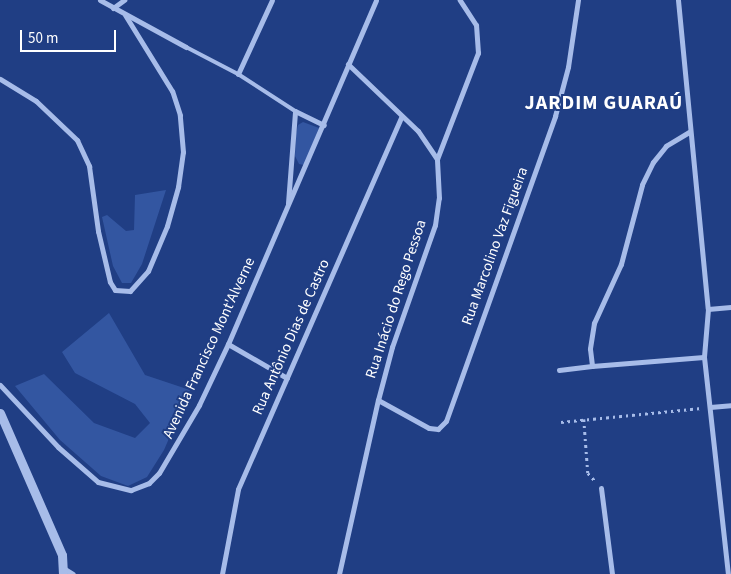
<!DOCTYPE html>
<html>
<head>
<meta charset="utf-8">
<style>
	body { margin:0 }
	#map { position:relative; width:731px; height:574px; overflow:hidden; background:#203e84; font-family:"Source Sans 3",sans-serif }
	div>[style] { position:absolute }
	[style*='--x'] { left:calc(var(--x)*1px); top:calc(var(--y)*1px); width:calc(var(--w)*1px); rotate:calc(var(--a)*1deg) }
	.green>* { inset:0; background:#3356a1 }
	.path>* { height:2.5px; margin-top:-1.25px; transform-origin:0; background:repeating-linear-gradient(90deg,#a7bce9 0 2.5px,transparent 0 6.5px) }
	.service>* { height:4px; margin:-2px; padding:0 2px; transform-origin:2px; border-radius:2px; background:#a7bce9 }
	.minor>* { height:5px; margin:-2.5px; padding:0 2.5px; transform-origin:2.5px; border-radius:2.5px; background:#a7bce9 }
	.tertiary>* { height:9px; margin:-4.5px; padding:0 4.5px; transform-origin:4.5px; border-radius:4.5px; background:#a7bce9 }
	span { translate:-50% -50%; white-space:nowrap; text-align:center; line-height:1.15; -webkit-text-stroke:4px #203e84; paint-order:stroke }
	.street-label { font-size:15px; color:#fff }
	.district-label { font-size:20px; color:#fff; font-weight:700; letter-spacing:1px }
	.scale { position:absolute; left:20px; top:30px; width:96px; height:22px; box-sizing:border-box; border:2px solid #fff; border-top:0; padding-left:6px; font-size:15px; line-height:18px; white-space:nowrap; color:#fff; -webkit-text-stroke:4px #203e84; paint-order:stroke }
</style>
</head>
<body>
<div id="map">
	<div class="green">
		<i style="clip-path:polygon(303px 122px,319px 128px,304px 165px,299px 164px,295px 156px,296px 133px,298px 125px)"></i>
		<i style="clip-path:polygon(166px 190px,142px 264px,131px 283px,122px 283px,113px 266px,102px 217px,107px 215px,126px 231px,134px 230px,135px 195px)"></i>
		<i style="clip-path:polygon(109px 313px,145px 375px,190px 390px,164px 450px,147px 477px,128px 486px,101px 476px,60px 440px,15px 386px,44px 374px,94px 423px,135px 438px,150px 423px,135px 404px,75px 373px,62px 352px)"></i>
	</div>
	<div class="path">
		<i style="--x:584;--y:419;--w:54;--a:85.8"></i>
		<i style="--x:588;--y:473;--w:12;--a:48"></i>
		<i style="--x:561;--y:422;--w:141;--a:-5.7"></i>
	</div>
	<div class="service">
		<i style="--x:186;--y:47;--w:59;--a:27.4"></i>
		<i style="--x:238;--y:74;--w:68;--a:33"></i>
	</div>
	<div class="minor">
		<i style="--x:100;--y:0;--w:98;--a:28.7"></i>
		<i style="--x:678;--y:0;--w:310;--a:84.5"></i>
		<i style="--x:708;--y:309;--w:48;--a:94.8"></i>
		<i style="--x:704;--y:357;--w:218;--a:83.7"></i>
		<i style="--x:113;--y:8;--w:14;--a:-36"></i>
		<i style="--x:238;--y:74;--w:81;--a:-65.3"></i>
		<i style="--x:0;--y:79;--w:42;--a:31.4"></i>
		<i style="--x:36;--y:101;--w:57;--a:43.6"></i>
		<i style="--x:77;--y:140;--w:29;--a:65"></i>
		<i style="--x:89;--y:166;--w:66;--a:82.1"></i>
		<i style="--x:98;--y:231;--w:52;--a:76.8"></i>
		<i style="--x:110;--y:282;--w:9;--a:58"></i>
		<i style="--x:115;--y:290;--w:15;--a:4"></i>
		<i style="--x:130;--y:291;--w:27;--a:-48"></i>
		<i style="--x:148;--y:271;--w:49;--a:-67.1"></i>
		<i style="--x:167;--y:226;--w:41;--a:-74.2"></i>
		<i style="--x:178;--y:187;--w:35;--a:-82"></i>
		<i style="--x:183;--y:152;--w:37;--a:-95"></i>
		<i style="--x:180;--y:115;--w:25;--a:-108"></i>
		<i style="--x:172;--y:91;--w:89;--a:-121.7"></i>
		<i style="--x:689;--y:132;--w:27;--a:149"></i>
		<i style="--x:666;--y:146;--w:21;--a:129"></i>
		<i style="--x:653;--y:162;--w:25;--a:116"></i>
		<i style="--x:642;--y:185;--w:82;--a:104.9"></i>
		<i style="--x:621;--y:264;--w:65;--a:114.6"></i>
		<i style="--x:594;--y:323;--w:26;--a:99"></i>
		<i style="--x:590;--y:349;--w:17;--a:83"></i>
		<i style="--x:592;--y:366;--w:112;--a:-4.6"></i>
		<i style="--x:437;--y:159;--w:114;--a:-68.9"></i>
		<i style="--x:478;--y:53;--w:28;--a:-94"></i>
		<i style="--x:476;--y:25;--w:30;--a:-123"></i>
		<i style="--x:288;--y:203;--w:92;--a:-85.6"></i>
		<i style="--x:295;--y:111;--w:32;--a:26"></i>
		<i style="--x:708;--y:309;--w:23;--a:-5"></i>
		<i style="--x:228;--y:344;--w:68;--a:30"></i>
		<i style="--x:559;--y:370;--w:33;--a:-7"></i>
		<i style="--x:0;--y:385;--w:85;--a:46.9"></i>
		<i style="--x:58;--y:447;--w:53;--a:41.2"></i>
		<i style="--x:98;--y:482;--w:34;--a:14"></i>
		<i style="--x:131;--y:490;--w:19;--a:-21"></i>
		<i style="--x:149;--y:483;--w:14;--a:-45"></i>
		<i style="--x:159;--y:473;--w:79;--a:-59.5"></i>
		<i style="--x:199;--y:405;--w:68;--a:-64.6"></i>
		<i style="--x:228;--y:344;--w:374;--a:-66.7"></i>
		<i style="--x:378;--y:400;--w:58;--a:28.8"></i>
		<i style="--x:429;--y:428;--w:9;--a:6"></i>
		<i style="--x:438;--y:429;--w:11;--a:-45"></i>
		<i style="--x:446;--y:421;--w:324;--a:-70.3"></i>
		<i style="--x:555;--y:116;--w:51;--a:-75.1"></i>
		<i style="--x:568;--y:67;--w:68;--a:-81.5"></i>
		<i style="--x:710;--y:407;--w:21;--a:-5"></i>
		<i style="--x:601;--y:488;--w:87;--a:82.7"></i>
		<i style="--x:65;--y:569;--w:9;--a:32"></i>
		<i style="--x:222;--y:574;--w:86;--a:-79.3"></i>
		<i style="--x:238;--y:489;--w:407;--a:-66.3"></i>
		<i style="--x:339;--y:574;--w:178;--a:-77.4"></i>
		<i style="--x:378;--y:400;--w:55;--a:-75.2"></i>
		<i style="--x:392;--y:347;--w:129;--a:-70.6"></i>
		<i style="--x:435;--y:225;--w:27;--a:-82"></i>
		<i style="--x:439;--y:198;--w:39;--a:-93"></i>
		<i style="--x:437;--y:159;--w:34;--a:-124"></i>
		<i style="--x:418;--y:131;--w:97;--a:-136.3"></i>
	</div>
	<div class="tertiary">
		<i style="--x:0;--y:413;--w:155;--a:66.4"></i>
		<i style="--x:62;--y:555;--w:19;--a:87"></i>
	</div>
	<div class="street-label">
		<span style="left:495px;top:246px;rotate:-70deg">Rua Marcolino Vaz Figueira</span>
		<span style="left:396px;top:299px;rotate:-72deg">Rua Inácio do Rego Pessoa</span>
		<span style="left:291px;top:337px;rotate:-66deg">Rua Antônio Dias de Castro</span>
		<span style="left:209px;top:348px;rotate:-65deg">Avenida Francisco Mont'Alverne</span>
	</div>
	<div class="district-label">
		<span style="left:604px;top:103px">JARDIM GUARAÚ</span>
	</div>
	<div class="scale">50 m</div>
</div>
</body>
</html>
